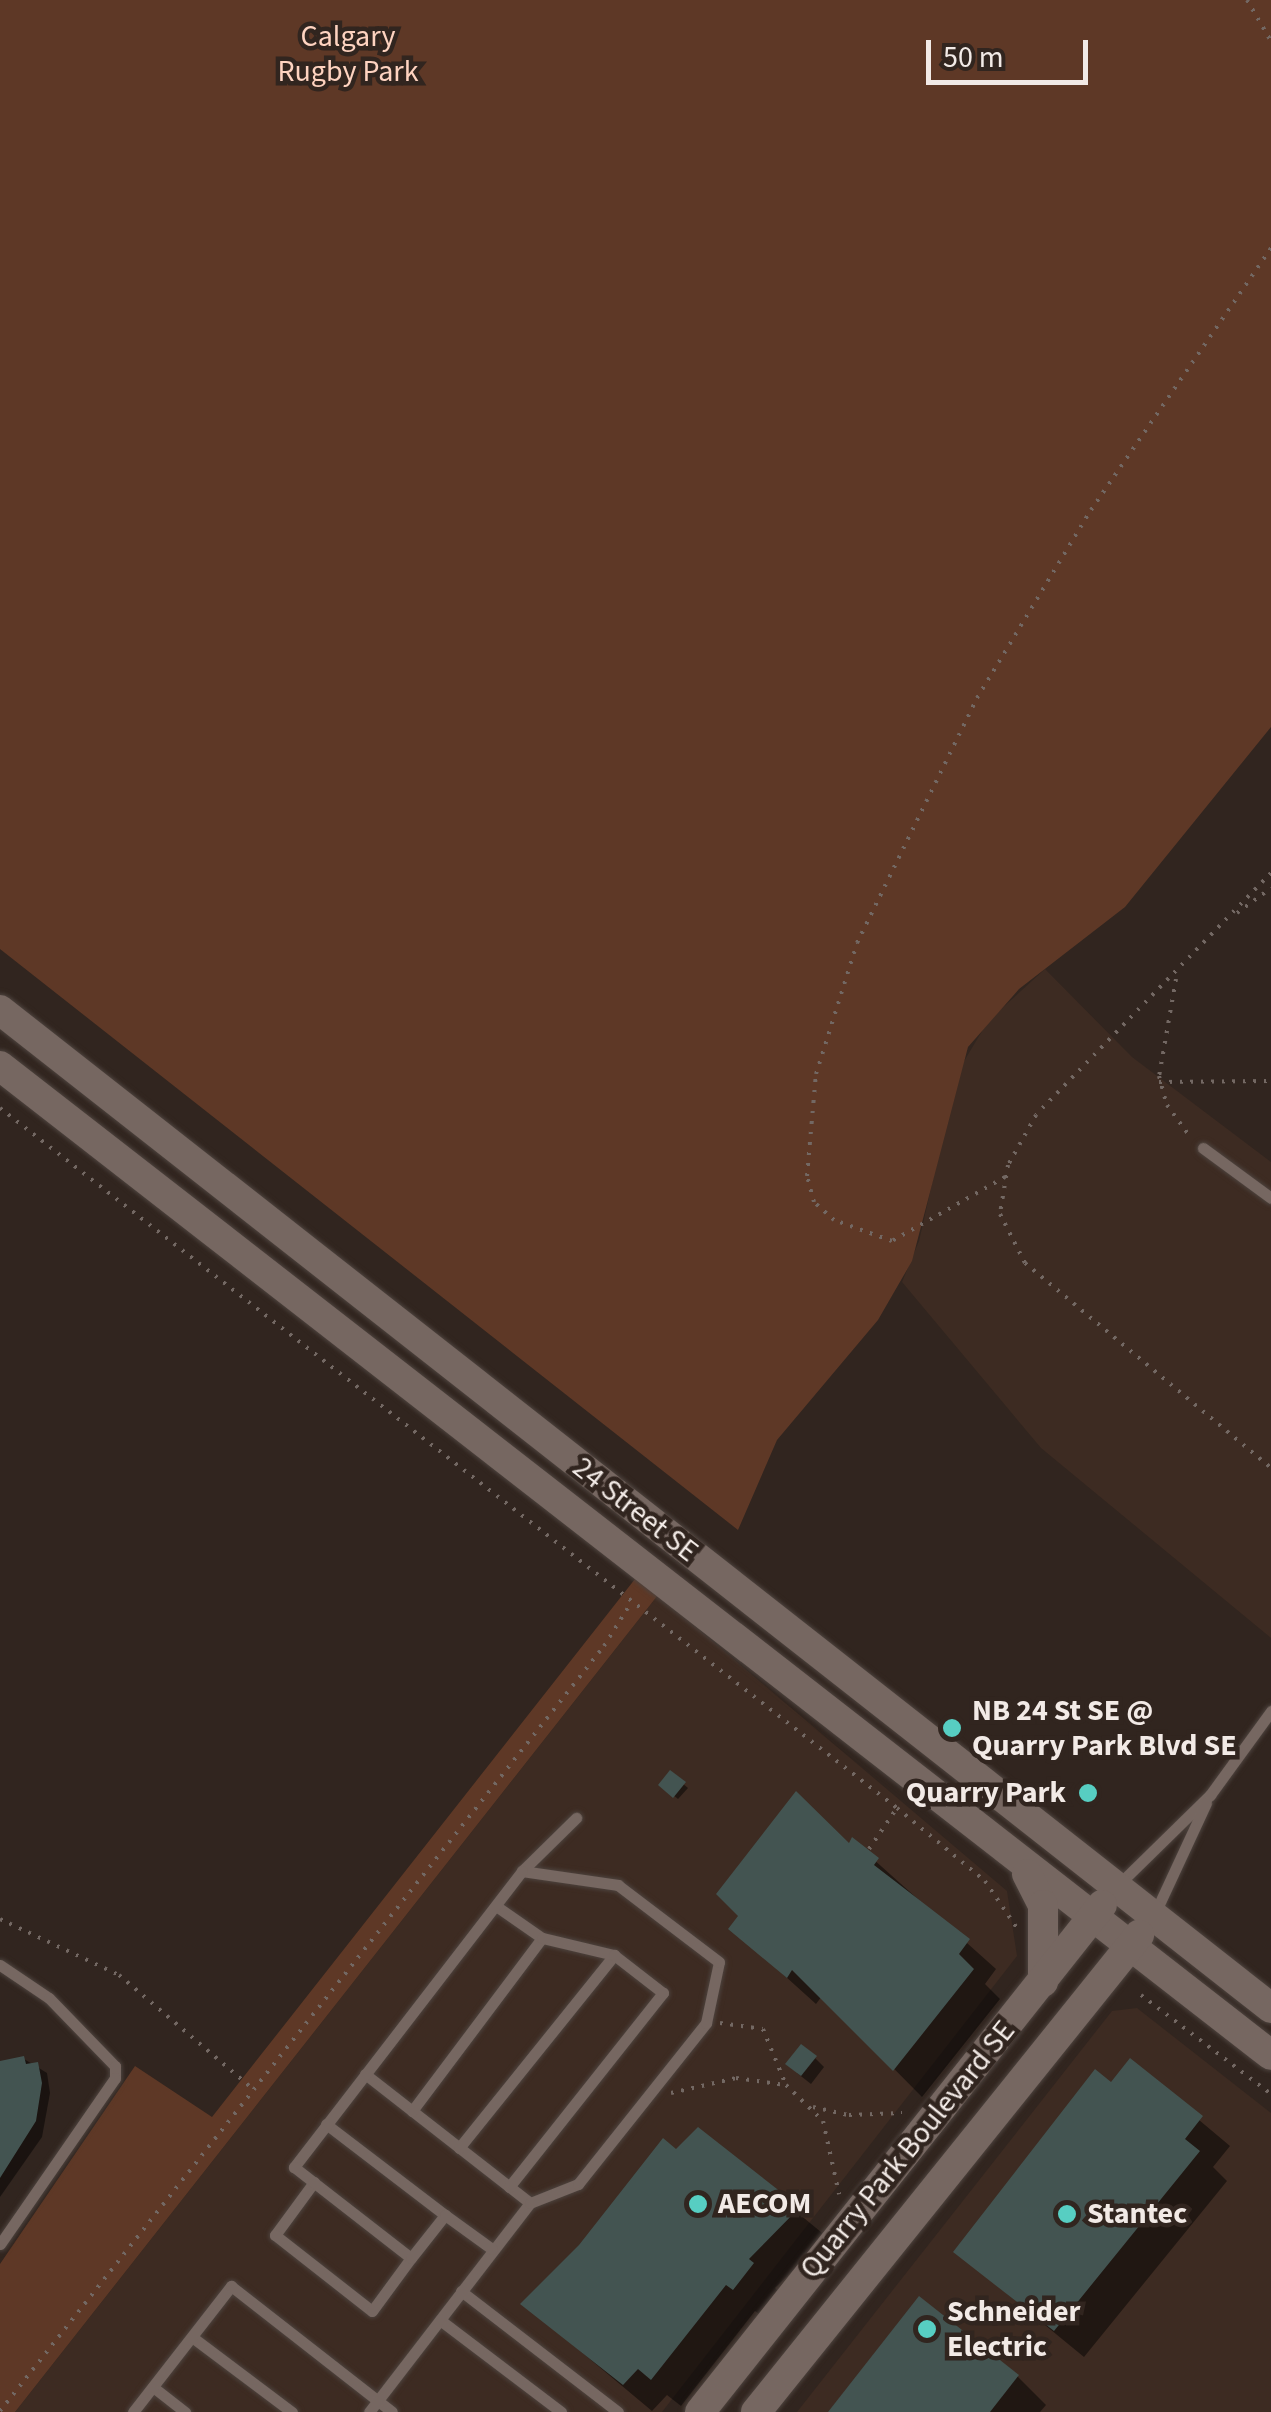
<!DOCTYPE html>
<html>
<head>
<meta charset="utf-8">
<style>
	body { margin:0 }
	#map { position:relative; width:1271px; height:2412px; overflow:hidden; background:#31251f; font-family:"Source Sans 3",sans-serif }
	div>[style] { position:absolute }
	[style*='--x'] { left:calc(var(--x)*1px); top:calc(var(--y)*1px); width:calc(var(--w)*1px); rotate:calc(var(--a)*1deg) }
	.built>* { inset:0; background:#3d2b22 }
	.green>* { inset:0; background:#5e3826 }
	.shadow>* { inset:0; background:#0007 }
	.building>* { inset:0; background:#435451 }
	.path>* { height:4px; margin-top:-2px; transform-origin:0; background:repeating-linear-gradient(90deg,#736863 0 2.5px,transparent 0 10.5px) }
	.roads { filter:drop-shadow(0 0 2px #4d433e) drop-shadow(0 0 2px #4d433e) }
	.lane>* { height:11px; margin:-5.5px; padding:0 5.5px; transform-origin:5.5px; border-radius:5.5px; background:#766761 }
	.secondary>* { height:30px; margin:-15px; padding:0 15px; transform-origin:15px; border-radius:15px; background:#766761 }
	.dots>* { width:28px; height:28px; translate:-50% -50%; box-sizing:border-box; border:5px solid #31251f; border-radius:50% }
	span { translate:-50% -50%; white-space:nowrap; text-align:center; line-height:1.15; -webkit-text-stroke:9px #31251f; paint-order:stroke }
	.park-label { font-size:30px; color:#fed3c0 }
	.street-label { font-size:30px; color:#f2eae6 }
	.poi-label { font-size:30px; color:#f2eae6; font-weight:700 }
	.left { translate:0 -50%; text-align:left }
	.right { translate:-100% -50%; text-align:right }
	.scale { position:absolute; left:926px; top:40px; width:162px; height:45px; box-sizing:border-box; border:5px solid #f2eae6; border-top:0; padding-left:12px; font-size:30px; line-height:35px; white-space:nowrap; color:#f2eae6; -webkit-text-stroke:8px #31251f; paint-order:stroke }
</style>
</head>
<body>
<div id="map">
	<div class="built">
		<i style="clip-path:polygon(1045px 969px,1132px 1057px,1271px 1162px,1271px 1638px,1041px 1448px,902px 1282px,919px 1241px,957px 1073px,988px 1021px)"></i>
		<i style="clip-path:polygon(658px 1595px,1007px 1891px,1017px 1956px,662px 2412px,15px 2412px)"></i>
		<i style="clip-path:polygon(1137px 2008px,1271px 2113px,1271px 2412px,797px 2412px,1112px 2011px)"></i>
	</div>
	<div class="green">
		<i style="clip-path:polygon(0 0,1271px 0,1271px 727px,1125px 907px,1019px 989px,968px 1047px,912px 1261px,878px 1320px,777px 1440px,738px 1530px,0 949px)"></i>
		<i style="clip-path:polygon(635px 1579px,658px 1595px,15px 2412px,0 2412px,0 2264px,135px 2066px,212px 2117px)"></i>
	</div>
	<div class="shadow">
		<i style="clip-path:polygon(670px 1773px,688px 1788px,678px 1799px,661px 1785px)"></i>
		<i style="clip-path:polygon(853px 1841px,996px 1969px,985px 1984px,1000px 1999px,922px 2097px,822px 1996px,816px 2004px,732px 1928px)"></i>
		<i style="clip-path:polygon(815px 2058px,824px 2067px,811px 2084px,797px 2073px)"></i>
		<i style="clip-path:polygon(24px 2059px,47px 2073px,50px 2093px,42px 2137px,0 2197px,0 2067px)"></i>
		<i style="clip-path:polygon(1130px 2062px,1230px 2146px,1213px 2167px,1227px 2181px,1084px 2357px,956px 2252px)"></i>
		<i style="clip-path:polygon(698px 2131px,827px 2237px,775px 2288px,780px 2293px,762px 2316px,755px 2311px,681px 2406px,667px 2395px,652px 2411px,524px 2304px)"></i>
		<i style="clip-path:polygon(919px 2299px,1018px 2377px,1046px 2405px,1040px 2412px,831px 2412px)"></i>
	</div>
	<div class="building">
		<i style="clip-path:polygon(670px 1770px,686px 1782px,673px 1798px,658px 1785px)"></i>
		<i style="clip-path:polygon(796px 1791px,849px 1843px,852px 1837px,879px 1858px,874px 1865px,970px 1939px,959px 1954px,974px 1969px,893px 2071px,792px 1970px,787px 1978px,728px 1929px,738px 1916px,716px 1894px)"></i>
		<i style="clip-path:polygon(801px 2044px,817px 2056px,801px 2076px,785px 2064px)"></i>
		<i style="clip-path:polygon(24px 2056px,26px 2064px,38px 2062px,42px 2083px,36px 2121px,0 2178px,0 2061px)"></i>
		<i style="clip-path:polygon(1130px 2058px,1203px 2116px,1185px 2139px,1200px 2151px,1054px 2331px,953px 2252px,1095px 2069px,1111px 2082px)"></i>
		<i style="clip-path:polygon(698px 2127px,800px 2207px,749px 2259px,754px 2263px,733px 2290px,726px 2285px,651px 2380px,638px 2369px,623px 2385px,520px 2304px,579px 2245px,663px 2138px,676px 2149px)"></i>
		<i style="clip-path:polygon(919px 2296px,1019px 2375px,990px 2412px,828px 2412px)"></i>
	</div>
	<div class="path">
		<i style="--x:1247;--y:0;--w:48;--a:59.7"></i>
		<i style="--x:1271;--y:873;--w:337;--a:134.2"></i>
		<i style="--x:1036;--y:1115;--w:57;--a:119.2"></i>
		<i style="--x:1008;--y:1165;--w:50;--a:99.3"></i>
		<i style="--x:1000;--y:1214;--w:55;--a:63"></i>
		<i style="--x:1025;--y:1263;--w:320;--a:39.8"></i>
		<i style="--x:1237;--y:913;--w:42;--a:-36.3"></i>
		<i style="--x:1176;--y:979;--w:98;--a:99.9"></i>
		<i style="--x:1159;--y:1076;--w:30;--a:75"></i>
		<i style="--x:1167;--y:1105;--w:41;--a:54"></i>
		<i style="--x:1159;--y:1082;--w:112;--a:-0.5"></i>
		<i style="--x:0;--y:1108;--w:1138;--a:37.97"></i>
		<i style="--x:897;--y:1808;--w:114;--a:39.7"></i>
		<i style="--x:985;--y:1881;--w:57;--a:55.8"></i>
		<i style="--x:1005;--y:1177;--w:130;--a:150.5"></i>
		<i style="--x:892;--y:1241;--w:62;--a:-160.1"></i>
		<i style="--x:834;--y:1220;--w:27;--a:-138"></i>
		<i style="--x:814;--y:1202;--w:27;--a:-105"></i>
		<i style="--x:807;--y:1176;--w:102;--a:-85"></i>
		<i style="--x:816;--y:1074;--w:137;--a:-72.6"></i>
		<i style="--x:857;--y:943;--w:273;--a:-63.9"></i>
		<i style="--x:977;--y:698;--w:220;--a:-58.8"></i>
		<i style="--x:1091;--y:510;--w:318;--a:-55.5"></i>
		<i style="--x:869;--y:1849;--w:50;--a:-55.7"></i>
		<i style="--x:0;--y:1919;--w:132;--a:25.2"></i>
		<i style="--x:119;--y:1975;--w:175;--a:40.4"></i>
		<i style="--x:1141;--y:1995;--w:163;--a:37.3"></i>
		<i style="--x:720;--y:2023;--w:43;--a:7.9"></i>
		<i style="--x:763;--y:2029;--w:61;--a:67.7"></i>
		<i style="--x:671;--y:2093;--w:67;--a:-13"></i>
		<i style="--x:736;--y:2078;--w:50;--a:8"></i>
		<i style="--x:786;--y:2085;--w:52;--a:44.2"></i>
		<i style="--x:823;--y:2121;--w:75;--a:77.6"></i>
		<i style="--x:813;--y:2107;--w:37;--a:13"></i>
		<i style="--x:849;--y:2115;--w:53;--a:-2.2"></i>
		<i style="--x:0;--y:2411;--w:975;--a:-51.71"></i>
		<i style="--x:604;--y:1646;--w:51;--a:-57.9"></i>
	</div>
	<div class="roads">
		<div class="lane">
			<i style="--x:1203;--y:1148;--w:84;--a:36.3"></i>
			<i style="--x:522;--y:1871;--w:76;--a:-44.5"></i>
			<i style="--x:1118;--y:1885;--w:129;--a:-44.4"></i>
			<i style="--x:1210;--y:1795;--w:104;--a:-54"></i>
			<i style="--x:1155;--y:1913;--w:121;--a:-65.1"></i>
			<i style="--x:0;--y:1965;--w:59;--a:34"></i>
			<i style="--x:49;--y:1998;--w:95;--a:45.9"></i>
			<i style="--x:115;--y:2066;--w:12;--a:90"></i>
			<i style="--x:115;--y:2078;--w:202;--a:124.7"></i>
			<i style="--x:365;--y:2074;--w:209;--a:38"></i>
			<i style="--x:412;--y:2111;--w:216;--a:-53.1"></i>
			<i style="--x:542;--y:1938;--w:56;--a:-145.2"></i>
			<i style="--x:326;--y:2124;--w:150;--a:37.4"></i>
			<i style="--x:459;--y:2148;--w:248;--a:-51.2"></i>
			<i style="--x:614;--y:1955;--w:74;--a:-166.7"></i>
			<i style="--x:314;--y:2182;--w:66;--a:126.3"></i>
			<i style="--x:275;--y:2235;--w:123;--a:38.1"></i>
			<i style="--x:372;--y:2311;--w:66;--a:-53.7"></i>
			<i style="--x:509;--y:2187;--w:248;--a:-51.6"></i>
			<i style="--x:663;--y:1993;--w:62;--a:-142.2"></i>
			<i style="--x:461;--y:2291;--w:198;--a:37.6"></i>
			<i style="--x:440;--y:2320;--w:152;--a:37.2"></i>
			<i style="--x:192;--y:2337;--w:125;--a:36.9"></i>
			<i style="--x:153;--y:2387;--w:41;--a:38"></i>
			<i style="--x:133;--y:2412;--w:160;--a:-52.1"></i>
			<i style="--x:231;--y:2286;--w:204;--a:38"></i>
			<i style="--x:369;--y:2412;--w:264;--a:-52.4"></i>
			<i style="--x:530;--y:2203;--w:52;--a:-21.6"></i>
			<i style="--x:578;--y:2184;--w:206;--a:-51.5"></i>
			<i style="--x:706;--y:2023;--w:62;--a:-78"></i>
			<i style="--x:719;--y:1962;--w:127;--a:-142.7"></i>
			<i style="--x:618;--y:1885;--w:97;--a:-171.7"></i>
			<i style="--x:522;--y:1871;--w:374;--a:127.6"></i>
			<i style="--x:294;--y:2167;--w:148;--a:37.9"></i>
			<i style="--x:411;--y:2258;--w:55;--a:-51.7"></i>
			<i style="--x:445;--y:2215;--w:58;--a:35.9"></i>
		</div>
		<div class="secondary">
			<i style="--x:0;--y:1010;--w:1616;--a:38.14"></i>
			<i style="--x:0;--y:1066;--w:1610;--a:37.89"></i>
			<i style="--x:1027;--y:1874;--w:35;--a:63"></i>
			<i style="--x:1043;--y:1905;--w:77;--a:90"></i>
			<i style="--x:700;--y:2412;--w:647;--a:-51.59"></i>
			<i style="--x:756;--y:2412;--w:612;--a:-51.24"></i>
		</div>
	</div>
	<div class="dots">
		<i style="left:952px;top:1728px;background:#57cec2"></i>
		<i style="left:1088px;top:1793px;background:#57cec2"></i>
		<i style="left:698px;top:2204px;background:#57cec2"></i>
		<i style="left:1067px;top:2214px;background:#57cec2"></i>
		<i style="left:927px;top:2329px;background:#57cec2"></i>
	</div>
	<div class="park-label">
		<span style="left:348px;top:54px">Calgary<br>Rugby Park</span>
	</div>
	<div class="street-label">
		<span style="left:635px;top:1510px;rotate:38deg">24 Street SE</span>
		<span style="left:908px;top:2150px;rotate:-51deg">Quarry Park Boulevard SE</span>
	</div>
	<div class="poi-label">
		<span class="left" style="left:972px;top:1728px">NB 24 St SE @<br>Quarry Park Blvd SE</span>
		<span class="right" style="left:1066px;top:1793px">Quarry Park</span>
		<span class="left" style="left:718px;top:2204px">AECOM</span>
		<span class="left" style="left:1087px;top:2214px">Stantec</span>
		<span class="left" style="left:947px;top:2329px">Schneider<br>Electric</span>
	</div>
	<div class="scale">50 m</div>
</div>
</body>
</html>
